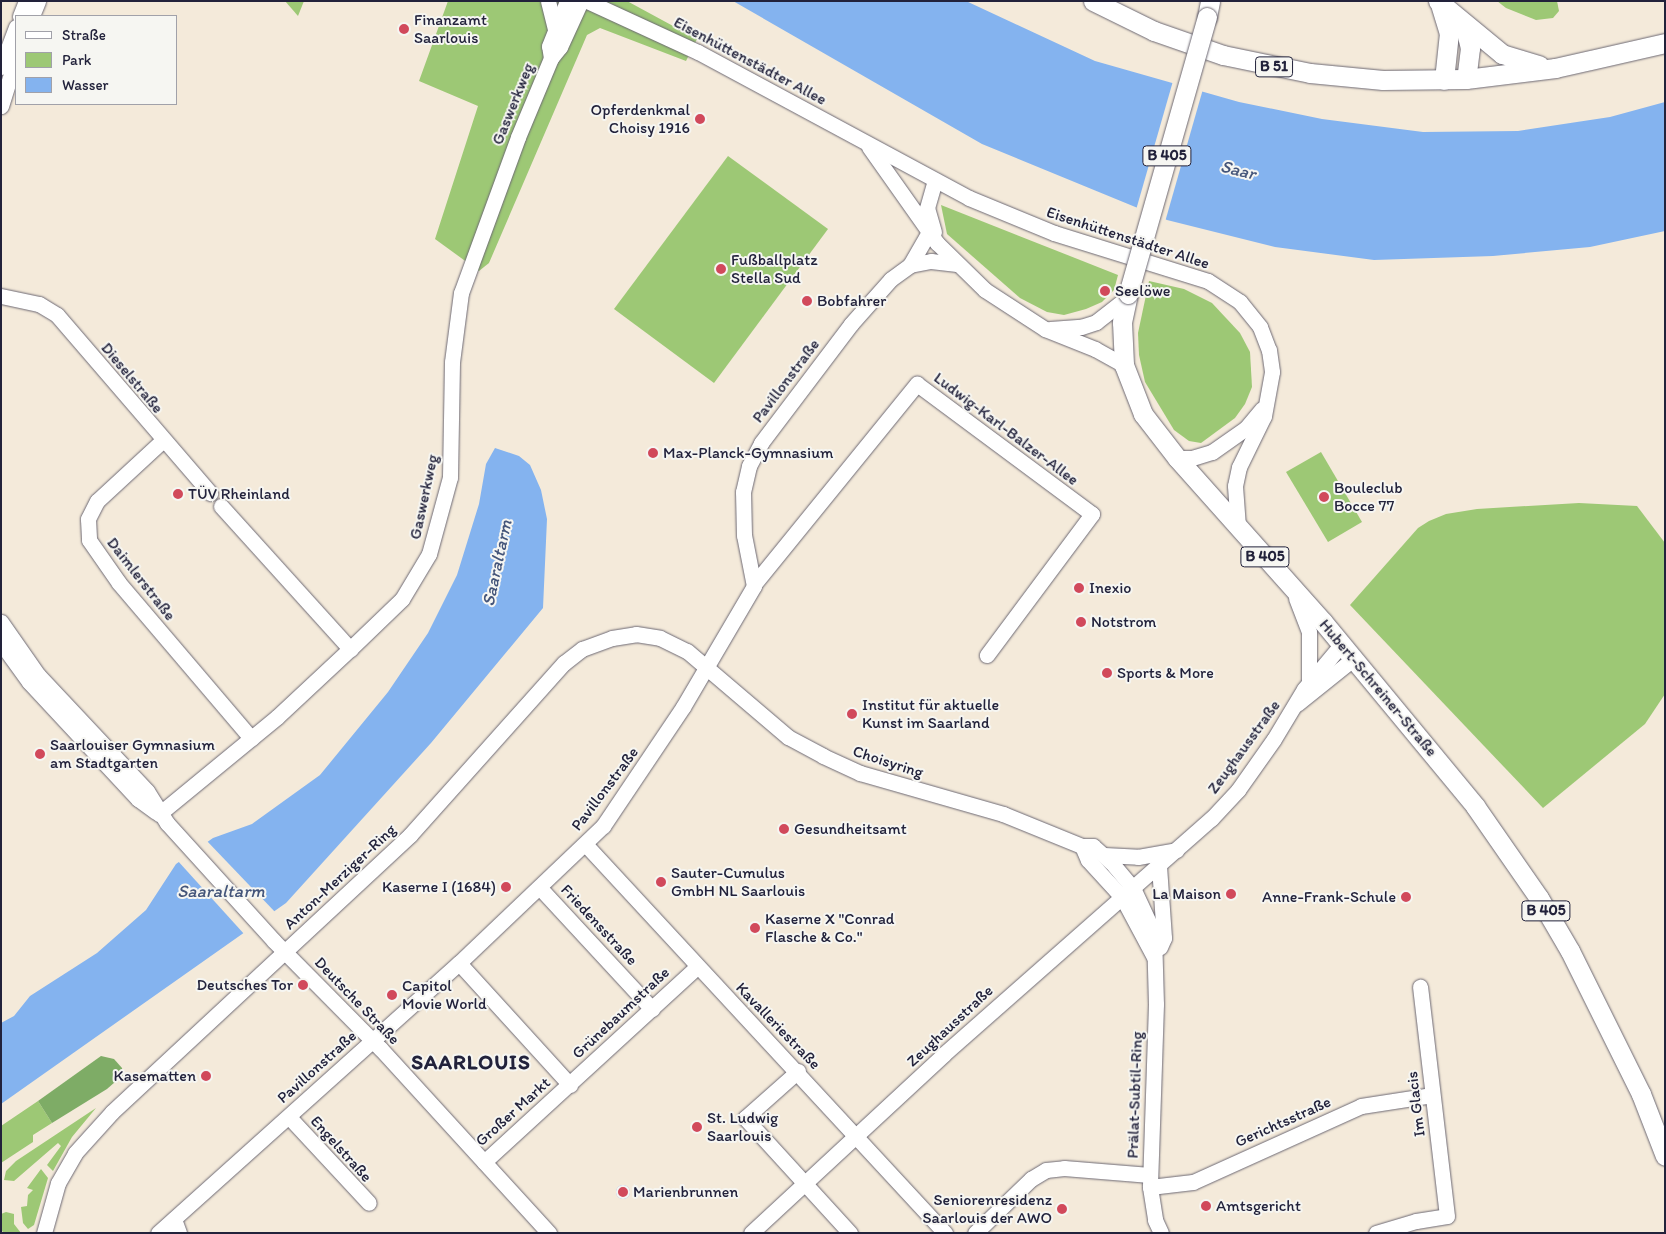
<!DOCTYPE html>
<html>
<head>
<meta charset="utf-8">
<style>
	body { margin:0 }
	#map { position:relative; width:1666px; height:1234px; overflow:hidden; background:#f4eada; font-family:Itim,sans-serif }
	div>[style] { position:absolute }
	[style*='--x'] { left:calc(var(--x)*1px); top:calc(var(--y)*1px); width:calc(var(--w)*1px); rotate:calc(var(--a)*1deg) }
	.green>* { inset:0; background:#9dc875 }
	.forest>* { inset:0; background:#7eac66 }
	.water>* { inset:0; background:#84b3ef }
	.round { border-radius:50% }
	.pier>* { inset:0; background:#f4eada }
	.roads { filter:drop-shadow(0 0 1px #6c6873) drop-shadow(0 0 1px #6c6873) }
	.minor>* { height:15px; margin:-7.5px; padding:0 7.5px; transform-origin:7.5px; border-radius:7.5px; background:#fff }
	.major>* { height:19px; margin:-9.5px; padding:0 9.5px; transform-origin:9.5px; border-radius:9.5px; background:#fff }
	.bridges { filter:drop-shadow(0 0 1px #6c6873) drop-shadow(0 0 1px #6c6873) }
	.major-bridge>* { height:19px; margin:-9.5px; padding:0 9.5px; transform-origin:9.5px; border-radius:9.5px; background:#fff }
	.dots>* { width:14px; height:14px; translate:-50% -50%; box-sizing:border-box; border:2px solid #f6f6f2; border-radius:50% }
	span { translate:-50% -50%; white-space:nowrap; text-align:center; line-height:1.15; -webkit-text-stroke:4px #f6f6f2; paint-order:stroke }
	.shield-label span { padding:1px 4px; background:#f6f6f2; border:1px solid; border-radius:4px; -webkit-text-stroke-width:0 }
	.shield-label { font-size:15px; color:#22223b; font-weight:700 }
	.poi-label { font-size:16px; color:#22223b }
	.left { translate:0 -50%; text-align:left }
	.right { translate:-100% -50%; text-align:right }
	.street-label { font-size:16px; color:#22223b }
	.water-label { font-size:18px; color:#44557a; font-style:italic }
	.district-label { font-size:21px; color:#22223b; font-weight:700; letter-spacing:1px }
	.frame { position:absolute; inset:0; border:2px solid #22223b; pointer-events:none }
	.legend { position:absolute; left:15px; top:15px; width:162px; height:90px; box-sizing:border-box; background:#f6f6f2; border:1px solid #a1a1a9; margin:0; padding:6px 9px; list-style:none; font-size:15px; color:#22223b }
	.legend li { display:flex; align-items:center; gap:10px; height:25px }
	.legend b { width:25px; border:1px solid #a1a1a9 }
</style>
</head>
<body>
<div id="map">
	<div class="green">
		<i style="clip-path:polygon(285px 1px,304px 1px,298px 16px)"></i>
		<i style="clip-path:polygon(448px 1px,627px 1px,697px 39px,686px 61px,600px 28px,587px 35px,489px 263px,479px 271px,435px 239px,478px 106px,419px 81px)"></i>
		<i style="clip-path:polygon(1497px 1px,1557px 1px,1559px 11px,1553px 18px,1536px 20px,1506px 8px)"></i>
		<i style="clip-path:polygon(728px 156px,828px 229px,714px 383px,614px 309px)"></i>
		<i style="clip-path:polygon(941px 205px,1118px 275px,1114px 290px,1102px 302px,1086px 309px,1064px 315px,1047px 312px,1020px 298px,947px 234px)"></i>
		<i style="clip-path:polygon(1149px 281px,1184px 289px,1212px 303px,1240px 333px,1250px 352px,1252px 387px,1245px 404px,1235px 418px,1201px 443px,1189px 441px,1174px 430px,1145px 382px,1139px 355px,1138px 333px)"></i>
		<i style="clip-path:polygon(1321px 452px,1362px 522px,1328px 542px,1286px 472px)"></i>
		<i style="clip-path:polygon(1579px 503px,1637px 506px,1665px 543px,1665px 694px,1645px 724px,1543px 808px,1350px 605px,1418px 528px,1429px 521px,1446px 514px,1477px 509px)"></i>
		<i style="clip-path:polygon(38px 1101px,52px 1123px,33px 1135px,33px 1142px,1px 1163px,1px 1126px)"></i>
		<i style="clip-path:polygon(96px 1108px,72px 1137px,53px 1171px,47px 1165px,61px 1146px,58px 1143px,14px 1181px,4px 1180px,6px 1171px,16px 1161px)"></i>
		<i style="clip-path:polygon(41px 1169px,48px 1178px,34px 1225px,28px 1229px,23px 1223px,21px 1207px,27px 1206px,28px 1195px,33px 1190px,27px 1188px)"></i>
		<i style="clip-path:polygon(6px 1212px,14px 1214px,14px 1224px,21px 1233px,4px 1233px,1px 1230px,1px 1214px)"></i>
	</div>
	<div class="forest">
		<i style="clip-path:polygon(101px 1056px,114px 1059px,122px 1068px,123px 1075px,107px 1089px,52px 1123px,38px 1101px)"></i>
	</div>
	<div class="water">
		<i style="clip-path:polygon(733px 1px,966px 1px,1095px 61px,1239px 102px,1322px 119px,1423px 132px,1518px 131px,1610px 117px,1665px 102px,1665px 231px,1590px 247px,1493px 256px,1374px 260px,1275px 247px,1167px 220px,982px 144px)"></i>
		<i style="clip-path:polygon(495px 448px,519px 456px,530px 465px,541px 490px,547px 519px,543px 608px,431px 743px,286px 903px,1px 1104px,1px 1023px,14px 1016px,30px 996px,97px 953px,146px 910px,176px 864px,213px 838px,252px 824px,320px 775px,388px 692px,428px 633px,457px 575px,479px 504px,486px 464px)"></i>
		<i class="round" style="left:616px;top:1185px;width:14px;height:14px"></i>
	</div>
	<div class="pier">
		<i style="clip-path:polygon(1173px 81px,1203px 89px,1165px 222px,1136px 210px)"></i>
		<i style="clip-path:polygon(206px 840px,276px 913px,245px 935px,177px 860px)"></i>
	</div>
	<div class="roads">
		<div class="minor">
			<i style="--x:548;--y:1;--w:30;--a:76"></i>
			<i style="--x:587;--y:1;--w:122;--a:24.7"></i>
			<i style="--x:698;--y:52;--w:308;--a:28.3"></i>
			<i style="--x:969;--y:198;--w:92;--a:22.4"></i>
			<i style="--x:1054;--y:233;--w:161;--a:17.3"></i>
			<i style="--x:1208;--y:281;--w:38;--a:33"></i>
			<i style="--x:1240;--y:302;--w:32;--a:51"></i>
			<i style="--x:1260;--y:327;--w:25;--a:69"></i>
			<i style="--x:1269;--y:350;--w:22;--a:82"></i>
			<i style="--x:1272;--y:372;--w:45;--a:100.3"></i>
			<i style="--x:1264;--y:416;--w:57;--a:116.1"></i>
			<i style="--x:1239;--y:467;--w:19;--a:102"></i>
			<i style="--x:1235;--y:486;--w:41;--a:85.8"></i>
			<i style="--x:20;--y:16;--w:16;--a:-68"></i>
			<i style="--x:32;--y:16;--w:16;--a:-68"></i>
			<i style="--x:551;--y:58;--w:12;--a:-99"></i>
			<i style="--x:549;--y:46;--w:48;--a:-68.2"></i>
			<i style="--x:1;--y:67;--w:43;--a:-69.4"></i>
			<i style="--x:1;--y:106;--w:50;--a:-72.6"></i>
			<i style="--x:869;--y:147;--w:118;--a:54.7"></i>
			<i style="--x:937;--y:243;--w:67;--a:44.4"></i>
			<i style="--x:985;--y:290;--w:72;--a:33"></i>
			<i style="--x:1045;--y:329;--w:54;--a:21.8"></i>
			<i style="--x:1095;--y:349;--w:33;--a:29"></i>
			<i style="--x:934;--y:232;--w:25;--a:-106"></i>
			<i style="--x:927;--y:208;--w:29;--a:-74"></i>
			<i style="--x:910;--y:265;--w:21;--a:-11"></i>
			<i style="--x:931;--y:261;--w:24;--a:7"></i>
			<i style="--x:1;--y:296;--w:39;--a:12"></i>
			<i style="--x:39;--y:304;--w:21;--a:31"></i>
			<i style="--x:57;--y:315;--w:235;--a:49.3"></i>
			<i style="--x:1050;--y:329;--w:31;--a:-4"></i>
			<i style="--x:1081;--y:327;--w:16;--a:-18"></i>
			<i style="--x:1096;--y:322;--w:39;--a:-38"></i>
			<i style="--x:162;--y:441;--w:88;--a:137.3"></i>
			<i style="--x:97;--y:501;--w:20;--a:117"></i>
			<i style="--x:88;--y:519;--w:21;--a:87"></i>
			<i style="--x:89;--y:540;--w:52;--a:55.1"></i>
			<i style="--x:119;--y:583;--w:204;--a:49.6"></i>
			<i style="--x:1177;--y:458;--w:15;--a:0"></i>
			<i style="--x:1192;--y:458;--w:21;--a:-17"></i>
			<i style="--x:1212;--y:452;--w:42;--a:-35.2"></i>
			<i style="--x:1246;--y:428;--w:25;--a:-50"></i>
			<i style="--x:221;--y:506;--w:193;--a:47.9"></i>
			<i style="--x:755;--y:583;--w:257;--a:-50.9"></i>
			<i style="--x:917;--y:384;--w:218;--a:36.6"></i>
			<i style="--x:1092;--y:514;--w:176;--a:126.7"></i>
			<i style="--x:1296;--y:598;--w:36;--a:69"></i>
			<i style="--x:1309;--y:632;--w:50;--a:90"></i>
			<i style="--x:1;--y:622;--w:65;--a:55.1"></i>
			<i style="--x:38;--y:675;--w:159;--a:46.8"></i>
			<i style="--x:147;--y:791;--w:38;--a:58"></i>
			<i style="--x:167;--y:823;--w:159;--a:47.8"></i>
			<i style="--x:274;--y:941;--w:151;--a:45.3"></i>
			<i style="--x:380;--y:1048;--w:251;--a:47.6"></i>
			<i style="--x:1;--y:643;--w:48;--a:54.3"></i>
			<i style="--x:29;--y:682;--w:160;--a:47"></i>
			<i style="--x:138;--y:799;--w:22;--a:36"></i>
			<i style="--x:1297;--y:704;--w:72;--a:-38.8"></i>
			<i style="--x:159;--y:814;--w:153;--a:-39.4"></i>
			<i style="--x:277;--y:717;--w:100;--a:-43"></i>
			<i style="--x:350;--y:649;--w:72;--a:-43.9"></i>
			<i style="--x:402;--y:599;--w:52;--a:-59"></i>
			<i style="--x:429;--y:554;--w:80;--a:-74.7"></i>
			<i style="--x:450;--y:477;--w:115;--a:-89"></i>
			<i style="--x:452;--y:362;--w:70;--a:-82.6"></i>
			<i style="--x:461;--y:293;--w:166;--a:-69.9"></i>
			<i style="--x:518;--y:137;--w:86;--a:-67.3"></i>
			<i style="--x:551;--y:58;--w:14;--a:-51"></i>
			<i style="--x:560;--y:47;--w:51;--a:-65.5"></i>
			<i style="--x:586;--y:845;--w:529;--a:47.22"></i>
			<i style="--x:1082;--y:846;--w:15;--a:67"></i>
			<i style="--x:1088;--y:860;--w:50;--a:47.4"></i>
			<i style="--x:1122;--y:897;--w:68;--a:61.9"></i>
			<i style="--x:1104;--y:855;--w:34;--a:3"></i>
			<i style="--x:1138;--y:857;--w:39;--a:-10"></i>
			<i style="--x:1159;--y:866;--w:72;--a:86"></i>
			<i style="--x:1164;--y:938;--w:10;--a:114"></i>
			<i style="--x:540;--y:888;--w:165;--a:47.2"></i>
			<i style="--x:459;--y:963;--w:165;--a:47.7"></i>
			<i style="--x:798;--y:1071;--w:71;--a:138.4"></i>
			<i style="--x:745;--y:1118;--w:156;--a:47.6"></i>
			<i style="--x:289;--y:1117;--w:117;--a:47.1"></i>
			<i style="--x:484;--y:1162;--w:289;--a:-42.5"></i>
			<i style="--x:1150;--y:1187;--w:43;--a:-6.6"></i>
			<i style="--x:1193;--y:1182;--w:184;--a:-24.3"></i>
			<i style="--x:1361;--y:1106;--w:72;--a:-8.8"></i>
			<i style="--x:174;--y:1219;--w:15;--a:70"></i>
			<i style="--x:44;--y:1233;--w:52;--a:-74.4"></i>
			<i style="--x:58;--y:1183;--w:34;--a:-60"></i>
			<i style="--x:75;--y:1153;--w:55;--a:-47.9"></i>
			<i style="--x:112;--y:1112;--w:407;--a:-42.9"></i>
			<i style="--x:410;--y:835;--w:231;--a:-48.2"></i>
			<i style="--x:564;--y:663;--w:23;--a:-38"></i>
			<i style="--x:582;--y:649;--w:32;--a:-20"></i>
			<i style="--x:612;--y:638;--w:24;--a:-9"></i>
			<i style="--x:636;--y:634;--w:24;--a:9"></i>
			<i style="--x:660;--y:638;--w:30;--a:26"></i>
			<i style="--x:687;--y:651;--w:133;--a:40.4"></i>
			<i style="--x:788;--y:737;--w:40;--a:28"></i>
			<i style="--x:823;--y:756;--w:41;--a:24.7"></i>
			<i style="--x:860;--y:773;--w:149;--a:16"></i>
			<i style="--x:1003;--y:814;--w:85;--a:22.1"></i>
			<i style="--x:1082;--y:846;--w:11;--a:0"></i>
			<i style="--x:1093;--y:846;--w:24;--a:42"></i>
			<i style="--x:1111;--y:862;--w:34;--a:50"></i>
			<i style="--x:1133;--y:888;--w:50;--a:65"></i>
			<i style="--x:1154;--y:933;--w:71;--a:88.4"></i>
			<i style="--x:1156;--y:1004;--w:183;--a:91.9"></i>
			<i style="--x:1150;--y:1187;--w:33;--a:81"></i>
			<i style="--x:1155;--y:1220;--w:14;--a:65"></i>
			<i style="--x:158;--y:1233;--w:404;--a:-41.9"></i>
			<i style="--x:459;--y:963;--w:199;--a:-43.6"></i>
			<i style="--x:603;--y:826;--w:143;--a:-56.1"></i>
			<i style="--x:683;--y:707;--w:140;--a:-59.6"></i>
			<i style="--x:754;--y:586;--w:52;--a:-101.1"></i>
			<i style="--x:744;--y:535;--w:43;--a:-91.3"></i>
			<i style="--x:743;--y:492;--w:27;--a:-77"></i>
			<i style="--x:749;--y:466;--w:26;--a:-62"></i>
			<i style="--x:761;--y:443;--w:149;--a:-52.9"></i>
			<i style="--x:851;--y:324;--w:60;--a:-48.4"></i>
			<i style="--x:891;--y:279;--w:24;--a:-36"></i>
			<i style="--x:910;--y:265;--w:38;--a:-60"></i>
			<i style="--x:751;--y:1233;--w:263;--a:-42.8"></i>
			<i style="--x:944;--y:1054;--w:356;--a:-41.4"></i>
			<i style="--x:1211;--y:819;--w:40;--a:-47"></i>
			<i style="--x:1238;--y:790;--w:62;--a:-54.8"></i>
			<i style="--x:1274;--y:739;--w:58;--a:-59"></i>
			<i style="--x:1304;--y:689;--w:57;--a:-49.9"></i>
			<i style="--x:975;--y:1233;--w:78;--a:-44"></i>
			<i style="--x:1031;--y:1179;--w:17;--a:-31"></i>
			<i style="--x:1046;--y:1170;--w:18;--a:-6"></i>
			<i style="--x:1064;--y:1168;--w:86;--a:4.7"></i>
			<i style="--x:1376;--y:1233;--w:42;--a:-16.7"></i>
			<i style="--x:1416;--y:1221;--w:31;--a:-9"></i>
			<i style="--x:1447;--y:1216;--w:231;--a:-96.7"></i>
		</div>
		<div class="major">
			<i style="--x:1093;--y:1;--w:68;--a:26.2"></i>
			<i style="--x:1154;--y:31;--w:73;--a:19.2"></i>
			<i style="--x:1223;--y:55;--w:89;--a:11.7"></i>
			<i style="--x:1310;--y:73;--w:73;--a:5.5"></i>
			<i style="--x:1383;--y:80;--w:83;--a:-0.7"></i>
			<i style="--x:1466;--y:79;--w:90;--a:-7"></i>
			<i style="--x:1555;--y:68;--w:113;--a:-12.8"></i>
			<i style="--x:1438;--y:1;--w:83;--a:39.6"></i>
			<i style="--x:1502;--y:54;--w:39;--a:17"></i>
			<i style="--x:1440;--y:4;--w:30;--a:73"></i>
			<i style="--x:1449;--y:33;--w:47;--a:96.1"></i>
			<i style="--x:1207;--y:17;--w:16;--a:-79"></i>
			<i style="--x:1464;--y:24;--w:25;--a:76"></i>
			<i style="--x:1470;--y:48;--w:31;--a:97"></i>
			<i style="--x:1128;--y:294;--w:29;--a:102"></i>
			<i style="--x:1122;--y:322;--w:43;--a:87.3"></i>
			<i style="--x:1124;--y:365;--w:53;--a:68.8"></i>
			<i style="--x:1143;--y:414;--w:56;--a:52.3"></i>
			<i style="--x:1177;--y:458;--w:220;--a:48.3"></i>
			<i style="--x:1323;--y:622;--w:239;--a:50.4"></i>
			<i style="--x:1475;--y:806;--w:112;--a:55.2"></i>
			<i style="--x:1539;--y:898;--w:61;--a:59.7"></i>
			<i style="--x:1570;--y:951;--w:160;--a:63.6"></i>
			<i style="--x:1641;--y:1094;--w:66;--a:68.8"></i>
		</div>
	</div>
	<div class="bridges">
		<div class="major-bridge">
			<i style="--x:1128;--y:294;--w:288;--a:-74.1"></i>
		</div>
	</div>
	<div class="dots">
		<i style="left:404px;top:29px;background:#d1495b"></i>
		<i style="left:700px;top:119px;background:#d1495b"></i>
		<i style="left:721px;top:269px;background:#d1495b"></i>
		<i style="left:1105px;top:291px;background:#d1495b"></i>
		<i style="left:807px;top:301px;background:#d1495b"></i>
		<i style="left:653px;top:453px;background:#d1495b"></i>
		<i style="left:178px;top:494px;background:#d1495b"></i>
		<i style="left:1324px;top:497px;background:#d1495b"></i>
		<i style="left:1079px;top:588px;background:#d1495b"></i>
		<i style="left:1081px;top:622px;background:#d1495b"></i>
		<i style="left:1107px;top:673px;background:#d1495b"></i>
		<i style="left:852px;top:714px;background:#d1495b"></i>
		<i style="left:40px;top:754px;background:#d1495b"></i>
		<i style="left:784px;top:829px;background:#d1495b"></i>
		<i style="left:661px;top:882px;background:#d1495b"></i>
		<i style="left:506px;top:887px;background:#d1495b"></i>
		<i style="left:1231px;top:894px;background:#d1495b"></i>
		<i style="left:1406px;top:897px;background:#d1495b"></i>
		<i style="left:755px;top:928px;background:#d1495b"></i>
		<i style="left:303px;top:985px;background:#d1495b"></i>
		<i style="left:392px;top:995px;background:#d1495b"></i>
		<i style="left:206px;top:1076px;background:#d1495b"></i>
		<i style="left:697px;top:1127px;background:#d1495b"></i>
		<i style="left:623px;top:1192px;background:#d1495b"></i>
		<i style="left:1206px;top:1206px;background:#d1495b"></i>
		<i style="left:1062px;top:1209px;background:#d1495b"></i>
	</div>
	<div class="shield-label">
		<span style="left:1274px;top:67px">B 51</span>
		<span style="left:1167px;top:156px">B 405</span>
		<span style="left:1265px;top:557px">B 405</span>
		<span style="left:1546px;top:911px">B 405</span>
	</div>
	<div class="poi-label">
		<span class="left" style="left:414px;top:29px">Finanzamt<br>Saarlouis</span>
		<span class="right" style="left:690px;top:119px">Opferdenkmal<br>Choisy 1916</span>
		<span class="left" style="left:731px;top:269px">Fußballplatz<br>Stella Sud</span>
		<span class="left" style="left:1115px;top:291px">Seelöwe</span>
		<span class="left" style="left:817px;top:301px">Bobfahrer</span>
		<span class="left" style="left:663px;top:453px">Max-Planck-Gymnasium</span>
		<span class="left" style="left:1334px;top:497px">Bouleclub<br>Bocce 77</span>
		<span class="left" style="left:188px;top:494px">TÜV Rheinland</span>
		<span class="left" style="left:1089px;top:588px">Inexio</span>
		<span class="left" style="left:1091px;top:622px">Notstrom</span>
		<span class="left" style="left:1117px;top:673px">Sports &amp; More</span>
		<span class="left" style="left:862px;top:714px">Institut für aktuelle<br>Kunst im Saarland</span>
		<span class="left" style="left:50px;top:754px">Saarlouiser Gymnasium<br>am Stadtgarten</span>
		<span class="left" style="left:794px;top:829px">Gesundheitsamt</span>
		<span class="left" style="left:671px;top:882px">Sauter-Cumulus<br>GmbH NL Saarlouis</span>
		<span class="right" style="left:496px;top:887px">Kaserne I (1684)</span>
		<span class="right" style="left:1221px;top:894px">La Maison</span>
		<span class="right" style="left:1396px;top:897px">Anne-Frank-Schule</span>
		<span class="left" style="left:765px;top:928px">Kaserne X "Conrad<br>Flasche &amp; Co."</span>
		<span class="right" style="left:293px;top:985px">Deutsches Tor</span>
		<span class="left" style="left:402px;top:995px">Capitol<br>Movie World</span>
		<span class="right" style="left:196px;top:1076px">Kasematten</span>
		<span class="left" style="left:707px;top:1127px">St. Ludwig<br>Saarlouis</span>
		<span class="left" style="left:633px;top:1192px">Marienbrunnen</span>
		<span class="right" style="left:1052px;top:1209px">Seniorenresidenz<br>Saarlouis der AWO</span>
		<span class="left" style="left:1216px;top:1206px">Amtsgericht</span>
	</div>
	<div class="street-label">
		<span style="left:750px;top:61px;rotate:28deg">Eisenhüttenstädter Allee</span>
		<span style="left:513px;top:104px;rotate:-68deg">Gaswerkweg</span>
		<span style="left:1128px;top:238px;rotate:18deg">Eisenhüttenstädter Allee</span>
		<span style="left:132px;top:378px;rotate:50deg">Dieselstraße</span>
		<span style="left:786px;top:381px;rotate:-53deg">Pavillonstraße</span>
		<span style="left:1006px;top:429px;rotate:37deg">Ludwig-Karl-Balzer-Allee</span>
		<span style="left:424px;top:497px;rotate:-78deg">Gaswerkweg</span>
		<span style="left:141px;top:579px;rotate:52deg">Daimlerstraße</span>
		<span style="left:1378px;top:688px;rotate:50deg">Hubert-Schreiner-Straße</span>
		<span style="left:1244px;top:747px;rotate:-54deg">Zeughausstraße</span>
		<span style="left:888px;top:762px;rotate:18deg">Choisyring</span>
		<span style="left:605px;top:789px;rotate:-53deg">Pavillonstraße</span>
		<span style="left:340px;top:877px;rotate:-43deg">Anton-Merziger-Ring</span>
		<span style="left:599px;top:925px;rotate:47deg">Friedensstraße</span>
		<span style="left:357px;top:1001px;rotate:46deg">Deutsche Straße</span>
		<span style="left:621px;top:1013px;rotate:-43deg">Grünebaumstraße</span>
		<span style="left:778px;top:1026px;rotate:46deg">Kavalleriestraße</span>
		<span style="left:950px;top:1026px;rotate:-43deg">Zeughausstraße</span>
		<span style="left:317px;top:1067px;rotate:-42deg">Pavillonstraße</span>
		<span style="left:1135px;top:1095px;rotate:-88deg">Prälat-Subtil-Ring</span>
		<span style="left:1416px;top:1104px;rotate:-97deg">Im Glacis</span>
		<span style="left:513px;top:1112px;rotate:-42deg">Großer Markt</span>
		<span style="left:1283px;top:1122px;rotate:-24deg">Gerichtsstraße</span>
		<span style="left:341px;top:1149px;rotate:48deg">Engelstraße</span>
	</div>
	<div class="water-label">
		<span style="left:1238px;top:170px;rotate:14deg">Saar</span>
		<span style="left:497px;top:563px;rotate:-78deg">Saaraltarm</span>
		<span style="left:221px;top:891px">Saaraltarm</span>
	</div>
	<div class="district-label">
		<span style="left:471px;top:1062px">SAARLOUIS</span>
	</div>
	<div class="frame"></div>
	<ul class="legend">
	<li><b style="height:6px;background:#fff"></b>Straße</li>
	<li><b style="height:14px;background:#9dc875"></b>Park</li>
	<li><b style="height:14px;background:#84b3ef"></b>Wasser</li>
	</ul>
</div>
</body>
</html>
